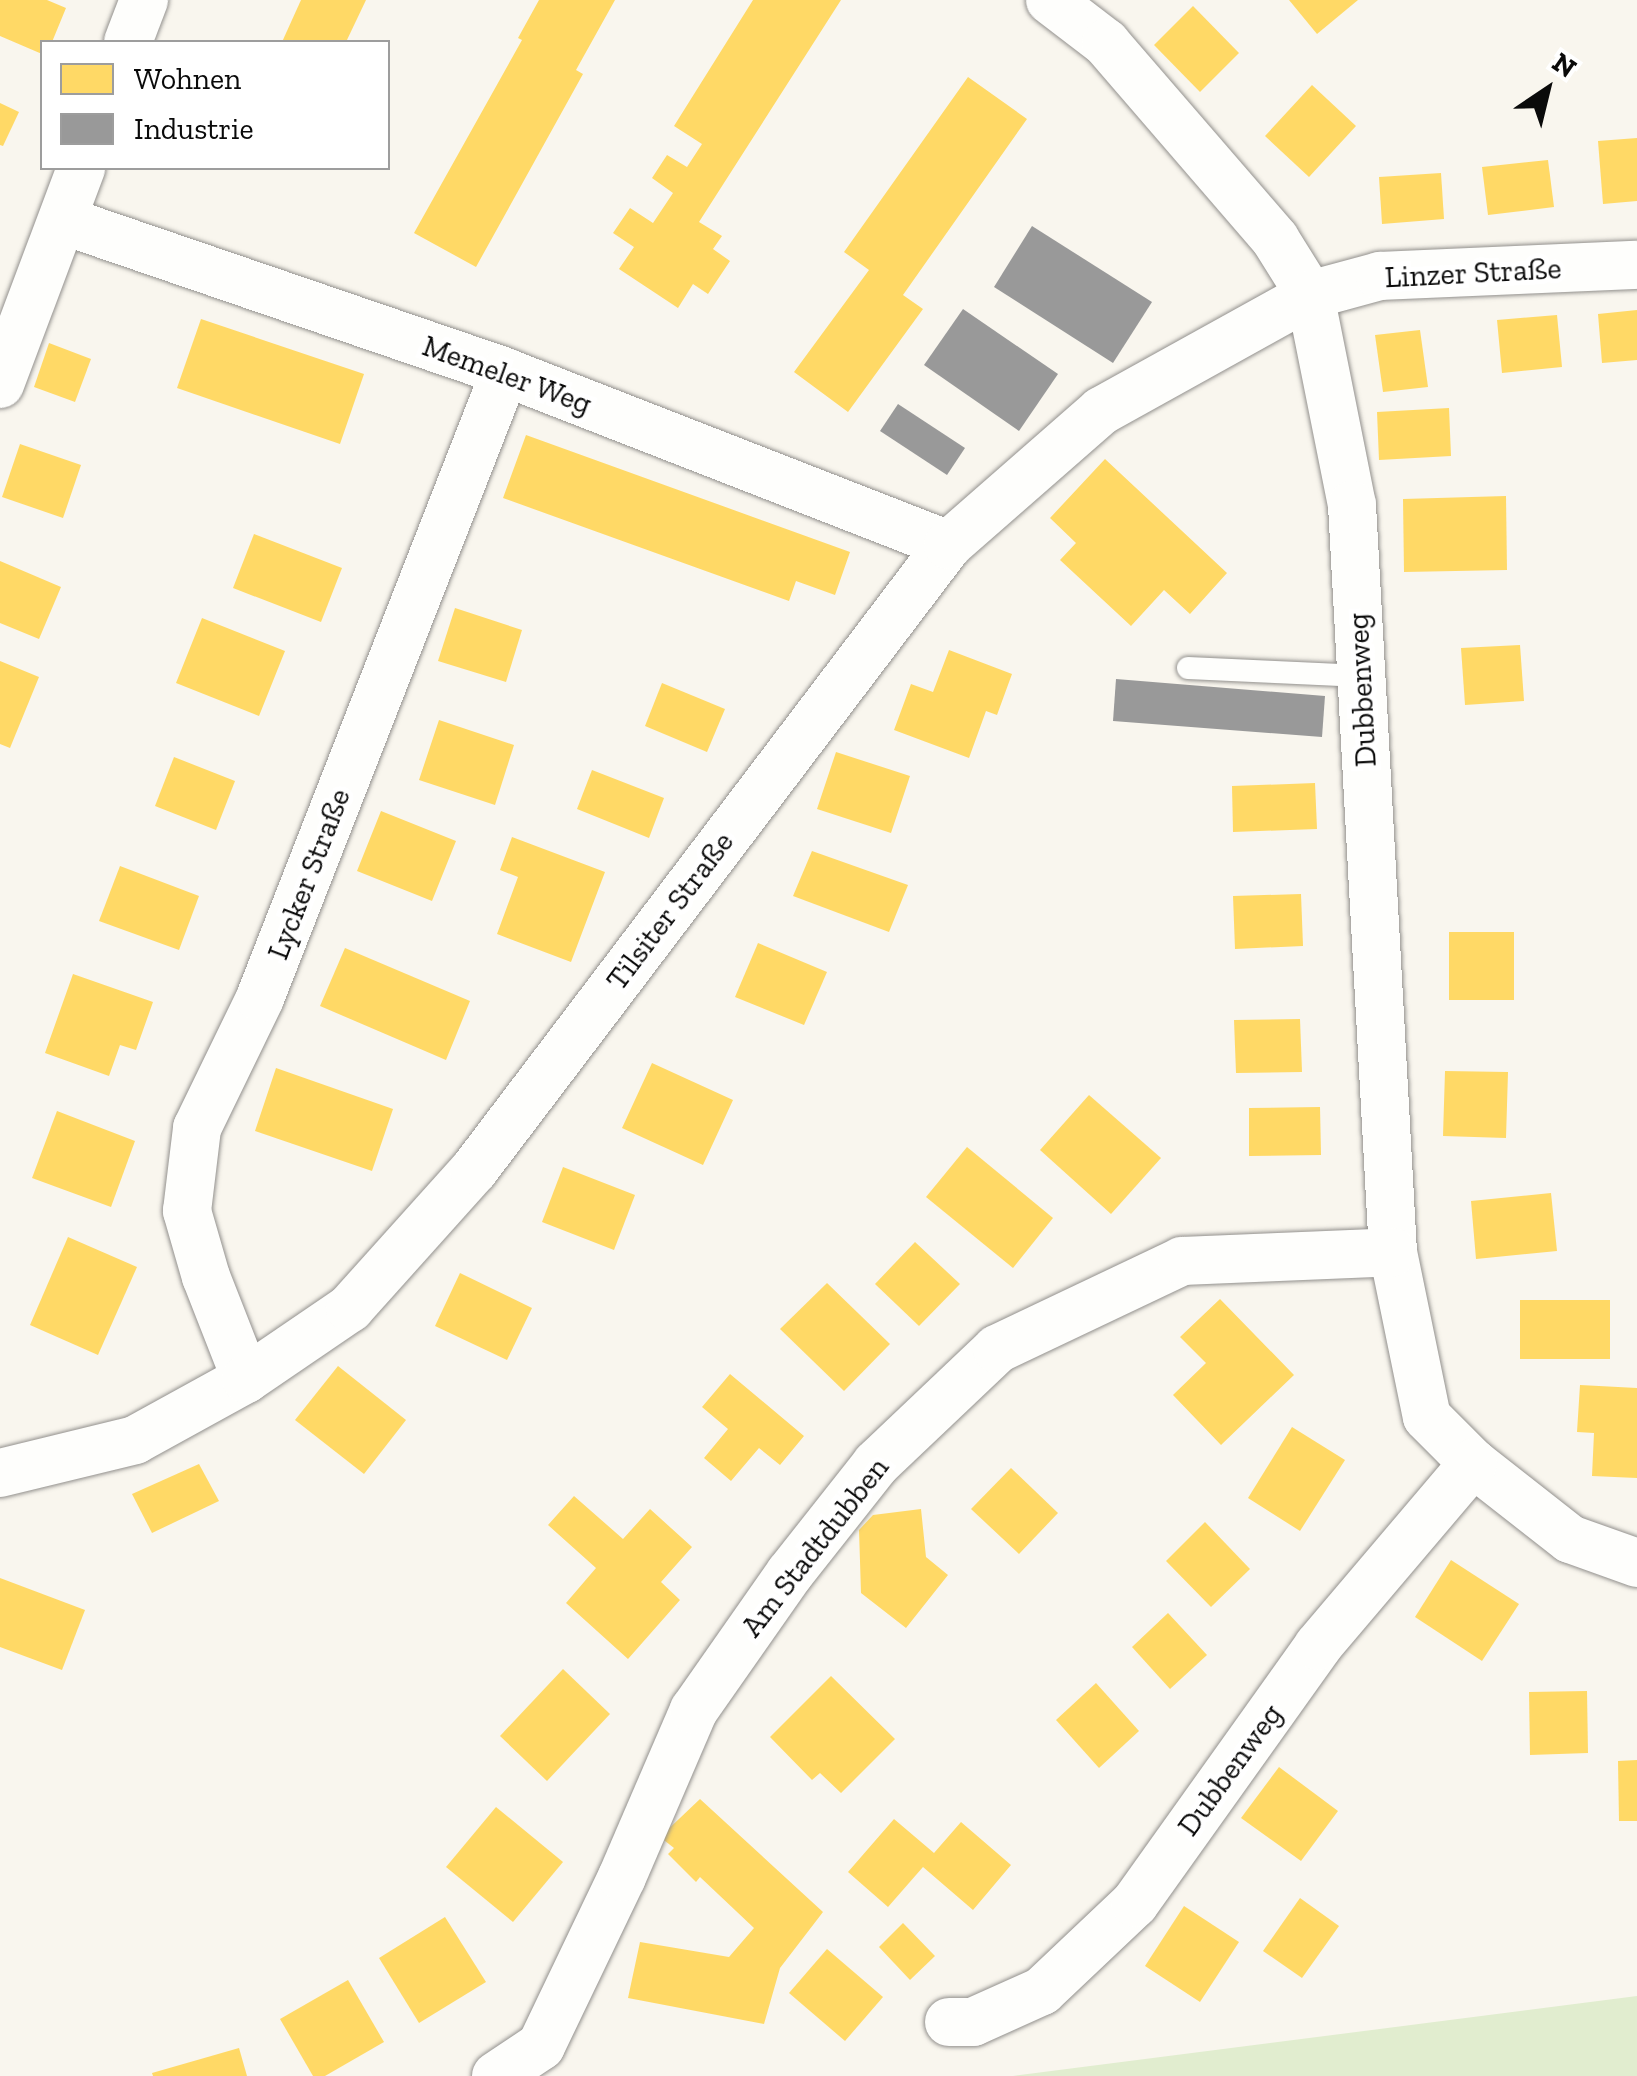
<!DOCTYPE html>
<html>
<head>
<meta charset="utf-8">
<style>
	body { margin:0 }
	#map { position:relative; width:1637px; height:2076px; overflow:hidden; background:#f9f6ee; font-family:"Zilla Slab",serif }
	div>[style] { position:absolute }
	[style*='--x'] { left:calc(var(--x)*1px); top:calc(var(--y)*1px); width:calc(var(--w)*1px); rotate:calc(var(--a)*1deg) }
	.green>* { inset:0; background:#e1edcf }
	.homes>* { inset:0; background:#ffd966 }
	.industry>* { inset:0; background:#999 }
	.roads { filter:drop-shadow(0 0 2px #92908d) drop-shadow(0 0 2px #92908d) }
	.service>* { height:22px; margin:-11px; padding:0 11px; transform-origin:11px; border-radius:11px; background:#fefefc }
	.minor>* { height:48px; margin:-24px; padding:0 24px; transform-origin:24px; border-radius:24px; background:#fefefc }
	span { translate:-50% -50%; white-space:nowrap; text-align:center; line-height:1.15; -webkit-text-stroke:10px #fff; paint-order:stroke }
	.street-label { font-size:30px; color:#0a0a0a }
	.legend { position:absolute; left:40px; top:40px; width:350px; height:130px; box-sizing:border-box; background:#fff; border:2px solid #9d9d9d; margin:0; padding:12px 18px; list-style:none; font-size:30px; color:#0a0a0a }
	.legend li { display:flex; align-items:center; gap:20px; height:50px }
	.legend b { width:50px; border:2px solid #9d9d9d }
	.north { position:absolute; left:1497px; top:40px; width:100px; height:100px; -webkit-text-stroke:8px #fff; paint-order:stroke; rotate:35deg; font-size:28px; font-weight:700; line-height:40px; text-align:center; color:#0a0a0a }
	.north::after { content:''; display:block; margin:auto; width:35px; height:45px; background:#0a0a0a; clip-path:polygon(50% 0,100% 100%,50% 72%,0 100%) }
</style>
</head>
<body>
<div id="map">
	<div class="green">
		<i style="clip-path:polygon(1637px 1996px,1637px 2076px,1013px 2076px)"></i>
	</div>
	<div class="homes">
		<i style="clip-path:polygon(0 0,47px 0,66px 8px,52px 42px,42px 42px,42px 54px,0 36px)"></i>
		<i style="clip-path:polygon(301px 0,366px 0,346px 42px,282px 42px)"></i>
		<i style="clip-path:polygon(539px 0,615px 0,576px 70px,583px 74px,476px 267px,414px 233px,522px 40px,518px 38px)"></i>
		<i style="clip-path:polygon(753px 0,841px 0,699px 222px,722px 236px,713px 249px,730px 261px,708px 294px,693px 284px,678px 308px,619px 269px,634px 247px,613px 233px,630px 208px,653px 223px,673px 193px,652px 178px,667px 155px,687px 167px,702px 144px,674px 126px)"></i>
		<i style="clip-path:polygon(1289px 0,1358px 0,1317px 34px)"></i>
		<i style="clip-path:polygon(1193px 6px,1239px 53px,1200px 92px,1154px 45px)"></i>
		<i style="clip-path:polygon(968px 77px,1027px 119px,903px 295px,923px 309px,848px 412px,794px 372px,869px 270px,844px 252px)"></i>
		<i style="clip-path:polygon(1312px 85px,1356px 126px,1309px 177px,1265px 136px)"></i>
		<i style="clip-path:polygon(0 103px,19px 112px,3px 146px,0 145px)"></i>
		<i style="clip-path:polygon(1637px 138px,1637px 201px,1603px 204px,1598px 141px)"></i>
		<i style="clip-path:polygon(1548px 160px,1554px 207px,1488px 215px,1482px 167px)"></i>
		<i style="clip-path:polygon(1441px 173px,1444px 219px,1382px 224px,1379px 177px)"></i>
		<i style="clip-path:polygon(1637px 310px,1637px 360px,1602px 363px,1598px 314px)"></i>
		<i style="clip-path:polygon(1557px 315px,1562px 367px,1502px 373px,1497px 320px)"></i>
		<i style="clip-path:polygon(201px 319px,364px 374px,340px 444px,177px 388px)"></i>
		<i style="clip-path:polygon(1420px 330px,1428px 387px,1383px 392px,1375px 335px)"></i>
		<i style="clip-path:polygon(49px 343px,91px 359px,75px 402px,34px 387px)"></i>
		<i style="clip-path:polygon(1449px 408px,1451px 456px,1379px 460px,1377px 412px)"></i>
		<i style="clip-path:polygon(526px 435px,850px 552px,835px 595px,796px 581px,789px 601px,503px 498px)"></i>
		<i style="clip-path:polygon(20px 444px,81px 465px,63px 518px,2px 497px)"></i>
		<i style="clip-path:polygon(1105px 459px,1227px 573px,1190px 614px,1164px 590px,1131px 626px,1060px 560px,1076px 543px,1050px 518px)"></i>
		<i style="clip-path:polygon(1506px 496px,1507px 570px,1404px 572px,1403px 499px)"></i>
		<i style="clip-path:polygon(254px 534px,342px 568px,321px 622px,233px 588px)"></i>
		<i style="clip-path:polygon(0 561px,61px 587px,39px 639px,0 623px)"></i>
		<i style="clip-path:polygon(455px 608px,522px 630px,506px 682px,438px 661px)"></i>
		<i style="clip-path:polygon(202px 618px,285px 651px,259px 716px,176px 683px)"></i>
		<i style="clip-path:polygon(1520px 645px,1524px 701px,1465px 705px,1461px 648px)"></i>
		<i style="clip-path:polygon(949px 650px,1012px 674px,997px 715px,986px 711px,969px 758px,894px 730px,911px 684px,933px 692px)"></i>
		<i style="clip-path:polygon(0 661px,39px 677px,10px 748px,0 744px)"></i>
		<i style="clip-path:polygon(662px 683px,725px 709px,707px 752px,645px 726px)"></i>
		<i style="clip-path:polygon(439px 720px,514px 745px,495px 805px,419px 780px)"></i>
		<i style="clip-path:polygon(836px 752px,910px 776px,891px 833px,817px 809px)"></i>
		<i style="clip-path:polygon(174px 757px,235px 781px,216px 830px,155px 806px)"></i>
		<i style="clip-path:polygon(592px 770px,664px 798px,649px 838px,577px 809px)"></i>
		<i style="clip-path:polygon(1315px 783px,1317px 829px,1233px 832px,1232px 786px)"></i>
		<i style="clip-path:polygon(381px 811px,456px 841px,432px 901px,357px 871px)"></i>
		<i style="clip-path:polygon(512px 837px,605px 872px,571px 962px,497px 934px,518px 877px,500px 870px)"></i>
		<i style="clip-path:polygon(812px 851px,908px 885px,889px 932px,793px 896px)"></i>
		<i style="clip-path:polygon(120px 866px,199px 896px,179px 950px,99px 921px)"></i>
		<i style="clip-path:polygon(1301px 894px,1303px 946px,1235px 949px,1233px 896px)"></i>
		<i style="clip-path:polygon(1449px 932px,1514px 932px,1514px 1000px,1449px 1000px)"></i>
		<i style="clip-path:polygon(758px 943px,827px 972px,804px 1025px,735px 997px)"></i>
		<i style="clip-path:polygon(345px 948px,470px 1001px,446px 1060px,320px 1006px)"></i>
		<i style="clip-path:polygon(73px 974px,153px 1002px,136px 1050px,120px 1045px,109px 1076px,45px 1053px)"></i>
		<i style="clip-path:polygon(1300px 1019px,1302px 1072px,1236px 1073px,1234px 1020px)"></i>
		<i style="clip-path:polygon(652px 1063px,733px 1100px,703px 1165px,622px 1128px)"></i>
		<i style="clip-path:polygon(276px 1068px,393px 1109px,372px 1171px,255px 1131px)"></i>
		<i style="clip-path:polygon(1445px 1071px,1508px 1072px,1506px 1138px,1443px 1136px)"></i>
		<i style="clip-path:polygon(1089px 1095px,1161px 1158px,1111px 1214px,1040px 1150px)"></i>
		<i style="clip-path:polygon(1320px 1107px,1321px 1155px,1249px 1156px,1249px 1108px)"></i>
		<i style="clip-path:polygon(57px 1111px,135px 1141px,111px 1207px,32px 1178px)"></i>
		<i style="clip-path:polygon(967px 1147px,1053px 1218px,1013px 1268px,926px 1197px)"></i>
		<i style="clip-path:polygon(563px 1167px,635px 1195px,614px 1250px,542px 1222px)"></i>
		<i style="clip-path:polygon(1551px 1193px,1557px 1251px,1476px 1259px,1471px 1201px)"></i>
		<i style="clip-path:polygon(68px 1237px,137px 1267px,98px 1355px,30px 1325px)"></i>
		<i style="clip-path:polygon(915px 1242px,960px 1284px,919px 1326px,875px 1284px)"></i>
		<i style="clip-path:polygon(460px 1273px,532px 1308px,507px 1360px,435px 1326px)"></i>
		<i style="clip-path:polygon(827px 1283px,890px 1344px,844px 1391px,780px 1329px)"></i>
		<i style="clip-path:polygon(1220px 1299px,1294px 1375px,1221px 1445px,1173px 1395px,1206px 1363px,1180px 1337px)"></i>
		<i style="clip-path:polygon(1520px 1300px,1610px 1300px,1610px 1359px,1520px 1359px)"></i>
		<i style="clip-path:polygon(338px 1366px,406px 1420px,364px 1474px,295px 1420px)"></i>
		<i style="clip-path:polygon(730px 1374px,804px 1436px,780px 1465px,759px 1448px,731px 1481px,704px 1458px,728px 1429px,702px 1407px)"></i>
		<i style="clip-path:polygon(1580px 1385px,1637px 1388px,1637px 1478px,1592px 1476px,1594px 1433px,1577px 1432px)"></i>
		<i style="clip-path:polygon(1292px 1427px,1345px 1460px,1300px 1531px,1248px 1498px)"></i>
		<i style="clip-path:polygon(199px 1464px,219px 1501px,152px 1533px,132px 1494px)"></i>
		<i style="clip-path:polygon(1011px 1468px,1058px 1513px,1019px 1554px,971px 1509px)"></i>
		<i style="clip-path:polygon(574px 1496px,623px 1539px,650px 1509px,692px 1547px,661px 1582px,680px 1600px,628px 1659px,566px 1603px,596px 1568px,548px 1525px)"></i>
		<i style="clip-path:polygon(921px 1509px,926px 1557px,948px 1575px,906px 1628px,861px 1593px,859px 1530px,873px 1515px)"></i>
		<i style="clip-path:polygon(1205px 1522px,1250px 1569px,1211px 1607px,1166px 1561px)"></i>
		<i style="clip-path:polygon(1451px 1560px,1519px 1604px,1482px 1661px,1415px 1617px)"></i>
		<i style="clip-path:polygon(0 1578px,85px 1610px,62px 1670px,0 1647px)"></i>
		<i style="clip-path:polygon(1168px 1613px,1207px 1655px,1170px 1689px,1132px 1647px)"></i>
		<i style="clip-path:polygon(563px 1669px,610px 1714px,547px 1781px,500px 1736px)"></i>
		<i style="clip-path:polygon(831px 1676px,895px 1739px,841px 1793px,820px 1773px,812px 1780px,770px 1737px)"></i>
		<i style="clip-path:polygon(1096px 1683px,1139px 1731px,1099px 1768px,1056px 1720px)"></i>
		<i style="clip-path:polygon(1587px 1691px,1588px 1753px,1530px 1755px,1529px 1692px)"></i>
		<i style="clip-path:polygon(1637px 1760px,1637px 1821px,1619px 1821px,1618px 1761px)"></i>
		<i style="clip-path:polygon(1279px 1767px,1338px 1811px,1301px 1861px,1241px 1818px)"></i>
		<i style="clip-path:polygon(700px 1799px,823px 1912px,780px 1968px,764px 2024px,628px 1998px,640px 1942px,729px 1957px,754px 1928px,700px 1877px,696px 1882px,668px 1854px,674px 1848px,660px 1837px)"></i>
		<i style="clip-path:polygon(496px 1807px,563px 1862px,513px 1922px,446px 1867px)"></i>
		<i style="clip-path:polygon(894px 1819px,934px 1853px,961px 1822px,1011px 1865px,973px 1910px,923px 1867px,888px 1907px,848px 1872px)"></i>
		<i style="clip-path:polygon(1300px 1898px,1339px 1926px,1302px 1978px,1263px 1951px)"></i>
		<i style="clip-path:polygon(1184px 1906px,1239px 1942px,1200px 2002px,1145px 1966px)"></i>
		<i style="clip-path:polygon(445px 1917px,486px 1982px,419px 2023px,379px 1958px)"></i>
		<i style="clip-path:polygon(903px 1923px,935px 1956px,910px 1980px,879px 1947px)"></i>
		<i style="clip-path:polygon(827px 1949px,883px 1997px,845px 2041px,789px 1993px)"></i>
		<i style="clip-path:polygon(348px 1980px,384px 2042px,325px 2076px,313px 2076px,280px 2019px)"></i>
		<i style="clip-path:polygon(239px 2048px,247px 2076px,153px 2076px,152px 2073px)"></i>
	</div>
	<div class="industry">
		<i style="clip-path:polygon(1032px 226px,1152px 302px,1113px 363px,994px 287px)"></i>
		<i style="clip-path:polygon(963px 309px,1058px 374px,1019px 431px,924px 365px)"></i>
		<i style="clip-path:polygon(898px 404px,965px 448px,947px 475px,880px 431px)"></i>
		<i style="clip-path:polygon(1116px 679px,1325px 696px,1322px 737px,1113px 721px)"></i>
	</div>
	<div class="roads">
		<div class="service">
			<i style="--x:1188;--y:668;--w:174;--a:2.6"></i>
		</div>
		<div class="minor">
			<i style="--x:1050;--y:0;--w:71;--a:37.5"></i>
			<i style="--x:1106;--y:43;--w:259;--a:49.2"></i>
			<i style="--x:1275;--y:239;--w:66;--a:58"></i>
			<i style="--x:1310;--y:295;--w:214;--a:78.7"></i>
			<i style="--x:1352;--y:505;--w:748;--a:86.86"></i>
			<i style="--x:1393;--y:1252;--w:168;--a:78.4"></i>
			<i style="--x:1427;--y:1417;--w:65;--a:45"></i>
			<i style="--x:1473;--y:1463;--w:123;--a:38.1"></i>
			<i style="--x:1570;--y:1539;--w:71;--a:19.7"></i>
			<i style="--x:128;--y:42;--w:45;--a:-69.1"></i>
			<i style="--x:62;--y:220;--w:468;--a:18.9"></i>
			<i style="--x:505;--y:372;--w:476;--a:21.3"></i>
			<i style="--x:0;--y:384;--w:231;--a:-69.4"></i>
			<i style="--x:246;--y:1379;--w:110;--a:-111.4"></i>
			<i style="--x:206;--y:1277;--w:69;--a:-106.1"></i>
			<i style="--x:187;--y:1211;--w:84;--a:-83.1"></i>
			<i style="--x:197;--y:1128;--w:144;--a:-64.1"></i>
			<i style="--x:260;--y:998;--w:672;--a:-68.63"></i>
			<i style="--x:0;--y:1473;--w:139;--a:-13.7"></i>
			<i style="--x:135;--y:1440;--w:127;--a:-28.8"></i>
			<i style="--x:246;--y:1379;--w:126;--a:-34.3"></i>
			<i style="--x:350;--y:1308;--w:186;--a:-48.1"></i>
			<i style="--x:474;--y:1170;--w:784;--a:-52.82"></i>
			<i style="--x:948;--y:545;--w:203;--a:-41.2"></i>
			<i style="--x:1101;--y:411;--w:239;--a:-29"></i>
			<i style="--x:1310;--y:295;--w:73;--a:-15.2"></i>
			<i style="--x:1380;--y:276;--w:257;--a:-2.5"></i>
			<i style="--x:949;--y:2022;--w:24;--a:0"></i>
			<i style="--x:973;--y:2022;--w:76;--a:-24.2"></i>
			<i style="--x:1042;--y:1991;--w:128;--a:-43.4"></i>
			<i style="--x:1135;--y:1903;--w:315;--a:-54.5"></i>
			<i style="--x:1318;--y:1646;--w:240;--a:-49.7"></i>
			<i style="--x:496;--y:2076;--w:54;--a:-33.7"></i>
			<i style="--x:541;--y:2046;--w:187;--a:-64.4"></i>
			<i style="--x:622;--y:1877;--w:182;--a:-66.7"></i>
			<i style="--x:694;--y:1710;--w:167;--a:-55"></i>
			<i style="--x:790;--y:1573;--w:139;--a:-51.7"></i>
			<i style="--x:876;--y:1464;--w:167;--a:-43.5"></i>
			<i style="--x:997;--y:1349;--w:205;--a:-25.4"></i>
			<i style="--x:1182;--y:1261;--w:211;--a:-2.4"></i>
		</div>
	</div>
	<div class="street-label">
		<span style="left:1473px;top:273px;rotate:-3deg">Linzer Straße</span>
		<span style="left:507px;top:375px;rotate:20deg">Memeler Weg</span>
		<span style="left:1362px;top:690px;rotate:-93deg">Dubbenweg</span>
		<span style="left:309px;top:874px;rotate:-69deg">Lycker Straße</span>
		<span style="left:670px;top:911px;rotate:-53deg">Tilsiter Straße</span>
		<span style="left:815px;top:1547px;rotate:-52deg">Am Stadtdubben</span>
		<span style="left:1230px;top:1770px;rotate:-54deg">Dubbenweg</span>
	</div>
	<ul class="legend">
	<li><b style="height:28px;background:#ffd966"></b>Wohnen</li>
	<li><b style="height:28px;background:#999"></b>Industrie</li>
	</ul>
	<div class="north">N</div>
</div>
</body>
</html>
